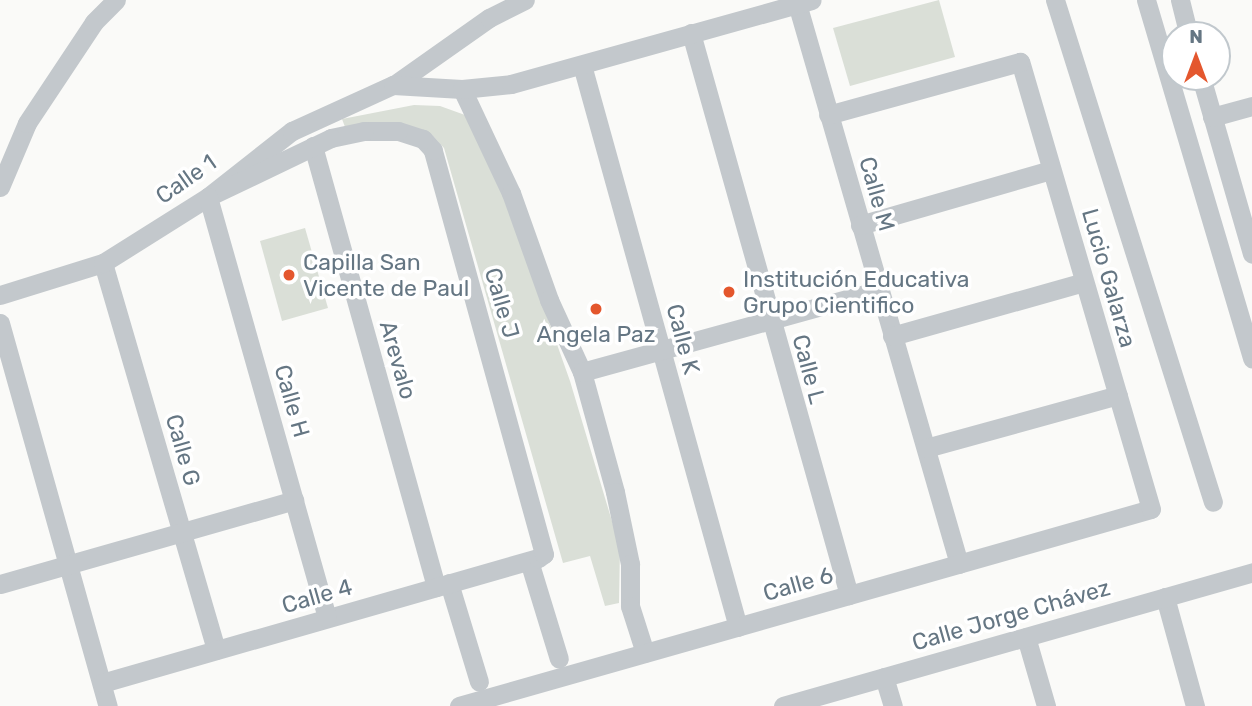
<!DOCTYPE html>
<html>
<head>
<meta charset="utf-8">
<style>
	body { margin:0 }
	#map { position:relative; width:1252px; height:706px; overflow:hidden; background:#fafaf8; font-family:Rubik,sans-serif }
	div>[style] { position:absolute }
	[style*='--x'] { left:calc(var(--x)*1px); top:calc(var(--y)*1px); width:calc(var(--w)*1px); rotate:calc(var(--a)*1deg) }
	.green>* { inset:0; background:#dadfd7 }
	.minor>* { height:19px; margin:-9.5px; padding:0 9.5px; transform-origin:9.5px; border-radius:9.5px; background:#c3c8cc }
	.dots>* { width:19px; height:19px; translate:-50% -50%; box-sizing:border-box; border:4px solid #fff; border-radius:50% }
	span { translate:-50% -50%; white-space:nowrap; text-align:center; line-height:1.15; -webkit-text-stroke:7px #fff; paint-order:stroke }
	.street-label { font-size:23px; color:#657683 }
	.poi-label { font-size:23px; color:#657683 }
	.left { translate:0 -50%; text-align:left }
	.north { position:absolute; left:1161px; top:21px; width:70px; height:70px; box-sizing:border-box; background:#fff; border:2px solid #c1c8cd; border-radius:50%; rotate:0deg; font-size:19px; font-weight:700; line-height:28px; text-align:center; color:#657683 }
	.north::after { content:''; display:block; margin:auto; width:24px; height:32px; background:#e4572e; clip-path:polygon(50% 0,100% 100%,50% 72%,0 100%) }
</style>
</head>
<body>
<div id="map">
	<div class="green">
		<i style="clip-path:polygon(939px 0,955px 57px,850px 86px,833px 28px)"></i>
		<i style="clip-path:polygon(414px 105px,440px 106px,465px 115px,509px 209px,570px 381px,620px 548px,619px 603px,605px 606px,590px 556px,563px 563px,444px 148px,429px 132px,345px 127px,342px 119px)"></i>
		<i style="clip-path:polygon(305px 228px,328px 308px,282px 321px,260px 241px)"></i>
	</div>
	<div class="minor">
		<i style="--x:796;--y:0;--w:587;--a:73.88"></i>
		<i style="--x:1055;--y:0;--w:526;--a:72.53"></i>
		<i style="--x:1146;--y:0;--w:374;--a:73.5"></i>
		<i style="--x:1180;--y:0;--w:36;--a:76"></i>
		<i style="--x:691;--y:33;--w:584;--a:74.3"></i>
		<i style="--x:582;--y:65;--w:583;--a:74.49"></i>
		<i style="--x:1201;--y:77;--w:184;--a:73.9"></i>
		<i style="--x:394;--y:85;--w:116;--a:-35.2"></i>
		<i style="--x:489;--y:18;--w:40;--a:-26.6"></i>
		<i style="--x:462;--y:89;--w:115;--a:64.8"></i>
		<i style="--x:511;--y:193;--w:114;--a:70.4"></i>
		<i style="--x:549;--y:300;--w:79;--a:65.4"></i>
		<i style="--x:582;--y:372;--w:124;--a:74.6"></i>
		<i style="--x:615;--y:492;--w:74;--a:78.2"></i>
		<i style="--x:630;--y:564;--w:42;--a:90"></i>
		<i style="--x:630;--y:606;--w:49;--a:72.3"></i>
		<i style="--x:1212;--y:117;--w:41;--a:-15.4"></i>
		<i style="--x:313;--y:146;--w:458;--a:74.4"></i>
		<i style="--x:0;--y:187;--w:69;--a:-67.1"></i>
		<i style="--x:27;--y:123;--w:121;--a:-56.4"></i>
		<i style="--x:94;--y:22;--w:31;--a:-45"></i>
		<i style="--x:860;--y:225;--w:199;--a:-16.1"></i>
		<i style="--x:103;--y:263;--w:403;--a:73.7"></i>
		<i style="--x:0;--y:295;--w:108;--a:-17.3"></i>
		<i style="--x:103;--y:263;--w:124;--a:-32.2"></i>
		<i style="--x:208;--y:197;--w:107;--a:-38.2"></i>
		<i style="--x:292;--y:131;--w:111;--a:-24.5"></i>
		<i style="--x:393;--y:85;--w:69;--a:3.3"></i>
		<i style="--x:462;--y:89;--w:49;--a:-5.8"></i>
		<i style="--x:511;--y:84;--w:312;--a:-15.6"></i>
		<i style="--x:0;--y:323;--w:398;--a:74.3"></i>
		<i style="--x:892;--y:336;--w:199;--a:-15.7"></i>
		<i style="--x:582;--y:372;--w:308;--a:-15.4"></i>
		<i style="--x:926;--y:448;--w:199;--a:-15.4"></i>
		<i style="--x:529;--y:561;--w:102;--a:73"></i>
		<i style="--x:449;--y:583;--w:103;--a:73.1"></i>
		<i style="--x:0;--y:584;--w:306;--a:-15.9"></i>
		<i style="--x:1165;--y:597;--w:113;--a:74.6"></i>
		<i style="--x:1026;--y:637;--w:72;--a:73.8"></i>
		<i style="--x:884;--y:677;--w:30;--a:73"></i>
		<i style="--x:102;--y:683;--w:454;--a:-16"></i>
		<i style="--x:538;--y:558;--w:7;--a:-34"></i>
		<i style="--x:544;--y:554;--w:419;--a:-105.4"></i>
		<i style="--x:433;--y:150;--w:15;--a:-132"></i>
		<i style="--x:423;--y:139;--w:26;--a:-162"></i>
		<i style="--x:398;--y:131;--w:34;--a:180"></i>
		<i style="--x:364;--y:131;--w:34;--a:168"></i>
		<i style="--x:331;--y:138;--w:136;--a:154.4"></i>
		<i style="--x:208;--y:197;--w:437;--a:74.2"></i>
		<i style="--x:459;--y:706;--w:719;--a:-15.89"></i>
		<i style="--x:1151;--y:509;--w:466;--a:-106.3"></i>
		<i style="--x:1020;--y:62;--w:199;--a:164.6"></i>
		<i style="--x:783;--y:706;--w:488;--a:-15.9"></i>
	</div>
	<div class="dots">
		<i style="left:289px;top:275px;background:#e4572e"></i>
		<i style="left:729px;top:292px;background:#e4572e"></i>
		<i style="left:596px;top:309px;background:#e4572e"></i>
	</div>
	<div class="street-label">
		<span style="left:186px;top:179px;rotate:-35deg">Calle 1</span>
		<span style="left:877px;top:194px;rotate:74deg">Calle M</span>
		<span style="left:1109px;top:278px;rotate:74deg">Lucio Galarza</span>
		<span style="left:502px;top:303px;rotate:74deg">Calle J</span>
		<span style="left:683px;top:339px;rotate:75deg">Calle K</span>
		<span style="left:398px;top:360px;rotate:74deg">Arevalo</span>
		<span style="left:809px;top:369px;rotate:75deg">Calle L</span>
		<span style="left:292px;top:401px;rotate:74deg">Calle H</span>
		<span style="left:183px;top:450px;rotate:74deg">Calle G</span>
		<span style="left:798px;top:584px;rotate:-16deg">Calle 6</span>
		<span style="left:317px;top:596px;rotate:-16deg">Calle 4</span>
		<span style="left:1011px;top:615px;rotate:-16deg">Calle Jorge Chávez</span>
	</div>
	<div class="poi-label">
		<span class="left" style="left:303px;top:275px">Capilla San<br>Vicente de Paul</span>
		<span class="left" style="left:743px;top:292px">Institución Educativa<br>Grupo Cientifico</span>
		<span style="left:596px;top:334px">Angela Paz</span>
	</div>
	<div class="north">N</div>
</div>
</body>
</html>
